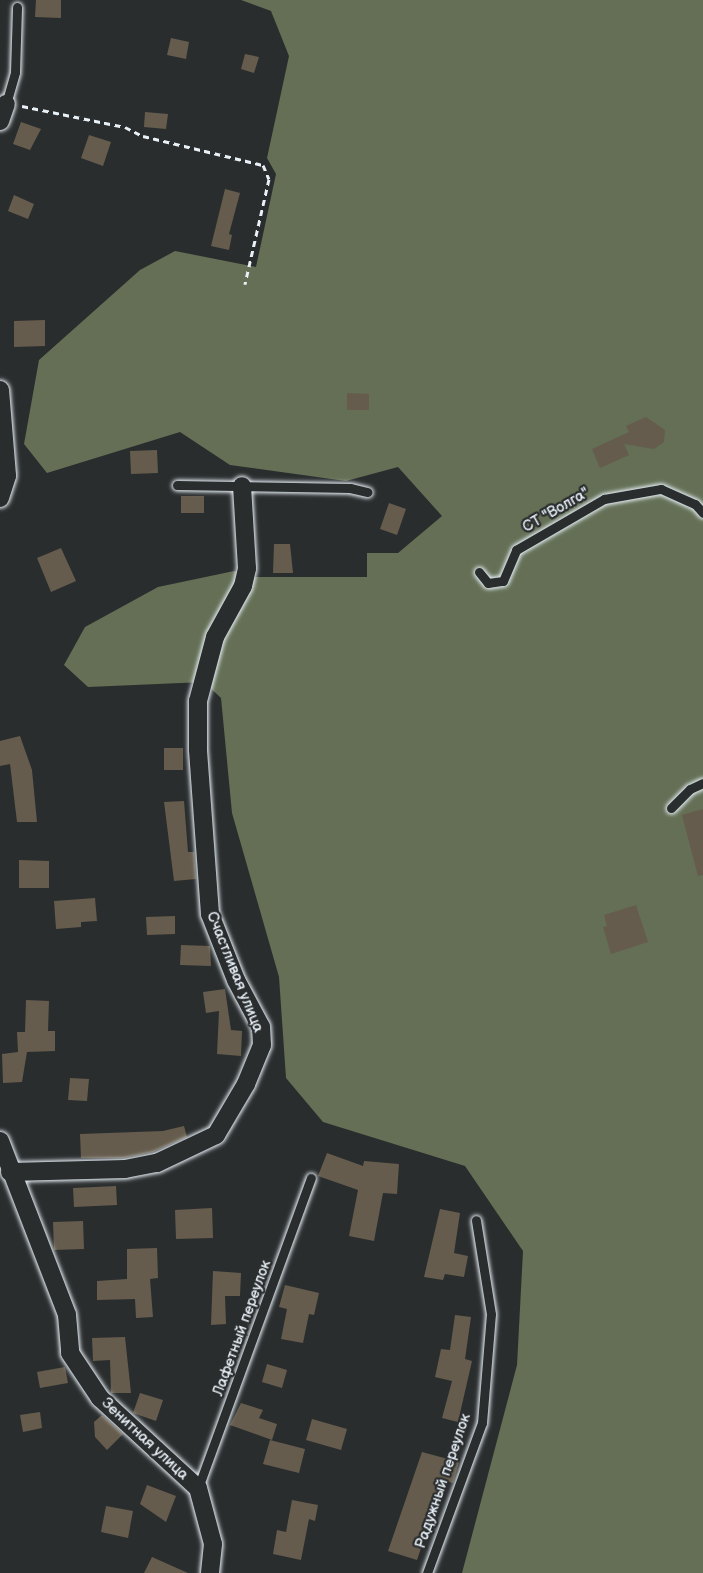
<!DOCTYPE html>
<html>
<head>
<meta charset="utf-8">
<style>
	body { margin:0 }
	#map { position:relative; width:703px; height:1573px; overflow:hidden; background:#2a2d2e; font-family:"Balsamiq Sans",sans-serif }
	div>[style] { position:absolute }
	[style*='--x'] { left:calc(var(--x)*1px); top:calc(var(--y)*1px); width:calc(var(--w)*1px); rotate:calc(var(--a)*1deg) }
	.green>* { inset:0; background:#646f55 }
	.building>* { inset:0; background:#655c4d }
	.path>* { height:3px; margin-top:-1.5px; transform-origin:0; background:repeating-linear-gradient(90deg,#e8f1f8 0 6px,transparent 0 10.5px) }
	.roads { filter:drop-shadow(0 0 2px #e8f1f8) drop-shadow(0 0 2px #e8f1f8) }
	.lane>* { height:9px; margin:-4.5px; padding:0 4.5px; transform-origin:4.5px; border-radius:4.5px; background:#2a2d2e }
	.street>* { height:18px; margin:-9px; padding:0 9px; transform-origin:9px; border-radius:9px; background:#2a2d2e }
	span { translate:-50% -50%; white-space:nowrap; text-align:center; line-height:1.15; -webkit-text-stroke:4.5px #2a2d2e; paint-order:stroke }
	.street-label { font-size:15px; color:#e8f1f8 }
</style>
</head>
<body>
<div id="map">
	<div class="green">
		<i style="clip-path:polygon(241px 0,703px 0,703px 1573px,462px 1573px,517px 1365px,523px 1251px,465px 1166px,323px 1122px,286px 1078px,279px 977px,232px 813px,221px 698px,204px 682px,88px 687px,64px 665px,85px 627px,158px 587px,234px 571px,255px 577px,367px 577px,367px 553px,398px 553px,442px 516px,398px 467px,346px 481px,230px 465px,180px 432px,47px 473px,24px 444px,39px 360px,140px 270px,175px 251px,256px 267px,276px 174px,267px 158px,289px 56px,271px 11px)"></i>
	</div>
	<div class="building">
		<i style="clip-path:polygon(36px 0,61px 0,61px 18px,35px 17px)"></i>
		<i style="clip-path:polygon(171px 38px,189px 42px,186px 59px,167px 55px)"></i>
		<i style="clip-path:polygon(245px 54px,259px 57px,254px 73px,241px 69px)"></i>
		<i style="clip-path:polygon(145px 112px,168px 114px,166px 129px,144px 127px)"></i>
		<i style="clip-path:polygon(21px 122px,41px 129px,30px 150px,13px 144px)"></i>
		<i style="clip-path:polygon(89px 135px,111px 142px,103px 166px,81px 158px)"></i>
		<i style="clip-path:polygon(225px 189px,240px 193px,229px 234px,232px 235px,229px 250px,211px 246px)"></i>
		<i style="clip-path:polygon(14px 195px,34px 204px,28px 219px,8px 211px)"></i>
		<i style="clip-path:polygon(45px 320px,45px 346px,14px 347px,14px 321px)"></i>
		<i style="clip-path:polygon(347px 393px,369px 394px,369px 410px,347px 410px)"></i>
		<i style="clip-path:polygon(646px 417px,665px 430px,664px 442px,654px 449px,624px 444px,629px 455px,600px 468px,592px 449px,629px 432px,626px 426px)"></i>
		<i style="clip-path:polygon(157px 450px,158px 473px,131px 474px,130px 451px)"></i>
		<i style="clip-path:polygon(181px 496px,204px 496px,204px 513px,181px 513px)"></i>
		<i style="clip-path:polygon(389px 503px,406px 509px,397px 535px,380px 529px)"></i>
		<i style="clip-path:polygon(274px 544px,290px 544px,293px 573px,273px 573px)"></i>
		<i style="clip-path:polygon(61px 548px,76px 581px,51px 592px,37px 558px)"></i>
		<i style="clip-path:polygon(20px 736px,32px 770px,37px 822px,17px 822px,10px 764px,0 766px,0 741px)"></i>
		<i style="clip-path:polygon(164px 748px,183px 748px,183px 770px,164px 770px)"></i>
		<i style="clip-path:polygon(184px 801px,188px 852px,194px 852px,196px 879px,174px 881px,164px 802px)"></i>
		<i style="clip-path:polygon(703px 809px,703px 875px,698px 876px,682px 815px)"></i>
		<i style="clip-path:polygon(19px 860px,49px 861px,49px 888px,19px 888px)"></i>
		<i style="clip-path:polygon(95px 898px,97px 921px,81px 922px,81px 927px,56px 929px,54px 901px)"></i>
		<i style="clip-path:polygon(636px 905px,648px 942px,611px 954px,603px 927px,607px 926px,604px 915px)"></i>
		<i style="clip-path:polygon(175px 916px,175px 934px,147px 935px,146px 917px)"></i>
		<i style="clip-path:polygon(181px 945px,210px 946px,211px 966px,180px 965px)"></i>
		<i style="clip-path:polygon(225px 989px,231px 1030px,242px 1031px,241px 1056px,217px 1054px,219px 1011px,206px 1013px,203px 992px)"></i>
		<i style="clip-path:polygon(26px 1000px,49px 1001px,48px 1031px,55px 1031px,55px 1051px,27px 1052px,22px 1082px,3px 1083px,2px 1054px,18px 1052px,17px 1032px,25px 1032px)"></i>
		<i style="clip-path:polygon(70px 1078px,89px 1079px,87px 1101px,68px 1100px)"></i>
		<i style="clip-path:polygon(184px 1126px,187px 1137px,153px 1152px,124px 1158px,81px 1158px,80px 1134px,163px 1131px)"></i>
		<i style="clip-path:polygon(327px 1153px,363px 1166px,364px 1161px,399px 1164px,397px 1194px,383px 1193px,374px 1241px,349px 1236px,358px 1190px,318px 1176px)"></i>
		<i style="clip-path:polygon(116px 1186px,117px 1205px,74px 1207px,73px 1188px)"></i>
		<i style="clip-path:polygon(212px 1208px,213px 1238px,176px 1239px,175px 1210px)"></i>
		<i style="clip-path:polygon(440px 1209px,460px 1213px,454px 1253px,468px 1256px,464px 1277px,445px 1274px,443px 1280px,424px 1277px)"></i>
		<i style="clip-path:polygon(83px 1221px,84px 1249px,54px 1250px,53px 1222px)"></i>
		<i style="clip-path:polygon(157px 1248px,158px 1278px,150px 1279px,153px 1317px,136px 1318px,135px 1299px,97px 1300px,97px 1281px,127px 1279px,127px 1249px)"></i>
		<i style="clip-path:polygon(213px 1271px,241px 1273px,240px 1296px,225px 1296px,226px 1324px,211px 1325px)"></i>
		<i style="clip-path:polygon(285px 1285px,319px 1293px,314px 1315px,309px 1314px,303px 1343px,281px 1339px,287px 1309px,279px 1307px)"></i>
		<i style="clip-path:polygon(455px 1315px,471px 1317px,465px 1359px,472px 1361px,458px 1422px,442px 1418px,452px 1381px,435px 1377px,441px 1349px,450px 1350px)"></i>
		<i style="clip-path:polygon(125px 1337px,131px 1393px,111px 1393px,110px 1360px,93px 1361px,92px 1338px)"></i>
		<i style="clip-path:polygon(267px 1364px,287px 1370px,282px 1388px,262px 1382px)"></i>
		<i style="clip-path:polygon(65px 1367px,68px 1383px,40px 1388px,37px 1372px)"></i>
		<i style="clip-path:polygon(140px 1393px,163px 1400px,156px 1421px,133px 1413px)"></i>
		<i style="clip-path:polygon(241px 1403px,263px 1410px,259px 1418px,277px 1424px,272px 1440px,230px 1425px)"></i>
		<i style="clip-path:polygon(40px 1412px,42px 1428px,23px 1432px,20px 1415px)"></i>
		<i style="clip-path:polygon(102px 1415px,123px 1434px,107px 1450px,95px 1437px,94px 1422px)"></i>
		<i style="clip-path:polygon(312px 1419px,347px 1429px,341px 1450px,306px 1440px)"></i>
		<i style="clip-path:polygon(270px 1440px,305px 1449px,299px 1473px,263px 1464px)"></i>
		<i style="clip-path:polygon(422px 1452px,459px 1462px,453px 1483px,444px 1481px,417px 1560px,388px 1551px)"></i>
		<i style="clip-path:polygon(147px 1485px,176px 1496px,166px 1522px,140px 1504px)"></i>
		<i style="clip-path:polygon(292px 1500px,318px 1505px,315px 1521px,309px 1519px,301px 1560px,273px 1554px,277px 1530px,286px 1532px)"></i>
		<i style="clip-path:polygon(106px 1506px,133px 1511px,128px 1538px,101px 1532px)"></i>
		<i style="clip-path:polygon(152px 1557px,188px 1573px,144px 1573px)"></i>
	</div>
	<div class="path">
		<i style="--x:22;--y:106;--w:105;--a:11.5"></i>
		<i style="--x:125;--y:127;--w:20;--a:27"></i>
		<i style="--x:143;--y:136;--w:123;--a:13.6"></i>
		<i style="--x:263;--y:165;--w:15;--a:67"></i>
		<i style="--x:269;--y:179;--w:108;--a:102.9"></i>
	</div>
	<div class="roads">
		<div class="lane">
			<i style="--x:2;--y:103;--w:4;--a:14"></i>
			<i style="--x:6;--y:104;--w:33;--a:-74"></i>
			<i style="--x:15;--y:72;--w:65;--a:-88.2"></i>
			<i style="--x:177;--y:485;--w:173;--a:1"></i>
			<i style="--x:350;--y:488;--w:18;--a:13"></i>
			<i style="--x:479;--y:572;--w:14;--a:51"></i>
			<i style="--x:488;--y:583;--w:15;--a:-8"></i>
			<i style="--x:503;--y:581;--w:34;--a:-67"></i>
			<i style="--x:516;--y:550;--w:102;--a:-30.1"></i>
			<i style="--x:604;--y:499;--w:58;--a:-10"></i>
			<i style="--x:661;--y:489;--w:37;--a:24"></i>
			<i style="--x:695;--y:504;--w:12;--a:48"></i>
			<i style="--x:671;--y:808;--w:27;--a:-45"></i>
			<i style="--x:690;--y:789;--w:14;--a:-25"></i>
			<i style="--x:198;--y:1488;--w:330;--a:-70"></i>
			<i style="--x:427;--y:1573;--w:160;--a:-69.9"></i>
			<i style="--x:482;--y:1423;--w:109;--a:-85.3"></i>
			<i style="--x:491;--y:1314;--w:95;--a:-99.1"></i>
		</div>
		<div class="street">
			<i style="--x:0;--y:121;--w:18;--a:-71"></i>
			<i style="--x:0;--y:390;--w:86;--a:85.3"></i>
			<i style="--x:7;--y:476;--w:23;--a:108"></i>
			<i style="--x:0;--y:1141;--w:186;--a:68.9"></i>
			<i style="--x:67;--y:1315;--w:38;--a:85"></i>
			<i style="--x:70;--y:1353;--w:54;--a:56.3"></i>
			<i style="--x:100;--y:1398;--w:133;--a:42.6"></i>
			<i style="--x:198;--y:1488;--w:58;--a:75"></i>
			<i style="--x:213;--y:1544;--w:29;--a:96"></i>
			<i style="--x:10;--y:1172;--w:115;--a:-1.5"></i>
			<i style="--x:125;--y:1169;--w:33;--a:-11"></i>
			<i style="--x:157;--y:1163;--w:65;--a:-25.4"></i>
			<i style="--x:216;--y:1135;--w:59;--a:-59.5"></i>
			<i style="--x:246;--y:1084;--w:42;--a:-67.7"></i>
			<i style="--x:262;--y:1045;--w:18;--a:-93"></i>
			<i style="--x:261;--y:1027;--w:53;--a:-118"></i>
			<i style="--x:236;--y:980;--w:71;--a:-111.5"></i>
			<i style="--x:210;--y:914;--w:165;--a:-94.2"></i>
			<i style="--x:198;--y:749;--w:48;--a:-90"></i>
			<i style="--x:198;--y:701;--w:66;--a:-75.1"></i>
			<i style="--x:215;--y:637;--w:58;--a:-61.2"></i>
			<i style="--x:243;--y:586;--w:18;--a:-77"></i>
			<i style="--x:247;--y:568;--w:82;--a:-93.5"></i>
		</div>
	</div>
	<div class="street-label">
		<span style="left:556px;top:510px;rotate:-30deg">СТ "Волга"</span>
		<span style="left:235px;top:972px;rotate:68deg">Счастливая улица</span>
		<span style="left:242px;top:1328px;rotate:-70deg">Лафетный переулок</span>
		<span style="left:145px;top:1439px;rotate:43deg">Зенитная улица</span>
		<span style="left:443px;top:1481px;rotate:-71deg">Радужный переулок</span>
	</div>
</div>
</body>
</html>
